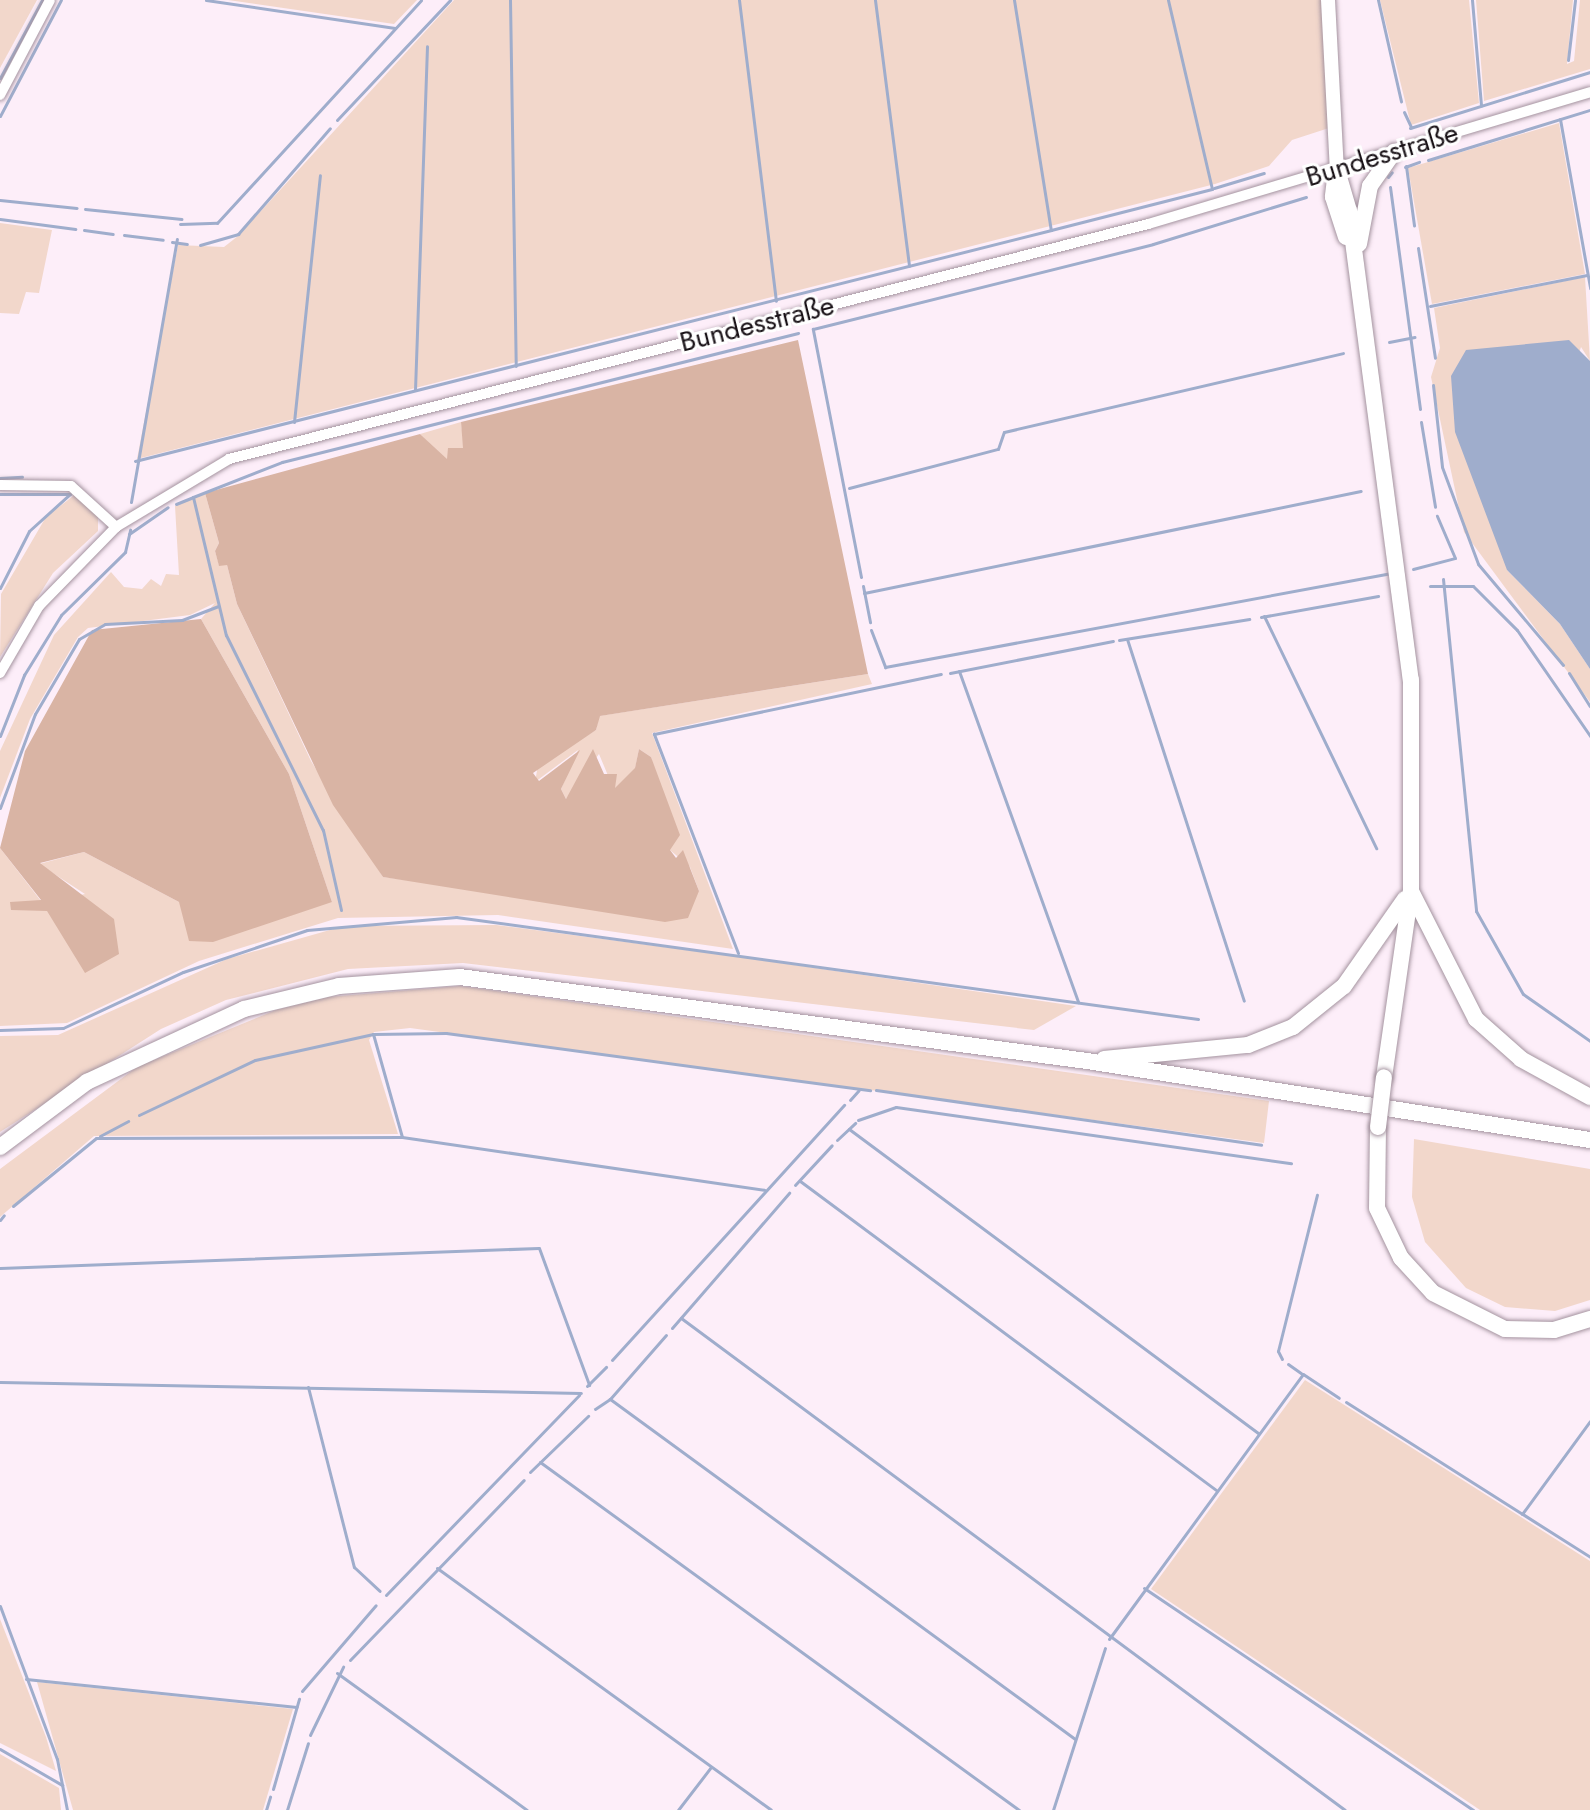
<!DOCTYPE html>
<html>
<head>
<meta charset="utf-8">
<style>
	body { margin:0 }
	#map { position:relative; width:1590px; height:1810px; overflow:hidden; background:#fdeef9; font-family:Jost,sans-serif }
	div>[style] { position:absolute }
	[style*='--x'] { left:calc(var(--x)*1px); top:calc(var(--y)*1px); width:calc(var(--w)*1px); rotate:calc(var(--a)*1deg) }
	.green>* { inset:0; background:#f2d7cb }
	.forest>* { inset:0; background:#d9b4a4 }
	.water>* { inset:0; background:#9fadcc }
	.stream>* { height:3px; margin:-1.5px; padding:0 1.5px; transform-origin:1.5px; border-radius:1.5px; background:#9fadcc }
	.roads { filter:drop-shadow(0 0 2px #a4939f) drop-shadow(0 0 2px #a4939f) }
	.minor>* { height:10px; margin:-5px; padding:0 5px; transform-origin:5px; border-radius:5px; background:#fff }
	.major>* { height:14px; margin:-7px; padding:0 7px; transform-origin:7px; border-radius:7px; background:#fff }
	.highway>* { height:16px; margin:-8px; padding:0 8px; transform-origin:8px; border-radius:8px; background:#fff }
	.bridges { filter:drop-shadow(0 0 2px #a4939f) drop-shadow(0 0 2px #a4939f) }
	.highway-bridge>* { height:16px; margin:-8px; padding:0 8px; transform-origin:8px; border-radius:8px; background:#fff }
	span { translate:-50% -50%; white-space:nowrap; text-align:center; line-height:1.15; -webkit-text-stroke:6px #fff; paint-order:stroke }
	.street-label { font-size:28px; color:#191217 }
</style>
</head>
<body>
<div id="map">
	<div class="green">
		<i style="clip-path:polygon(0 0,37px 0,0 68px)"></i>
		<i style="clip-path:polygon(228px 0,417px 0,394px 24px)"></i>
		<i style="clip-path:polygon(454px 0,1323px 0,1329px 128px,1292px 140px,1269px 166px,1215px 184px,137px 459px,178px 245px,224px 247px,238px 236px)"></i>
		<i style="clip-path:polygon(1380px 0,1469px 0,1479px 103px,1411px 125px)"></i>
		<i style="clip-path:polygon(1476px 0,1573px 0,1567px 64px,1574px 61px,1580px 0,1590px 0,1590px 69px,1484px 101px)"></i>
		<i style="clip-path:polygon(1559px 123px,1585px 274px,1432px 304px,1408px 168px)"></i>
		<i style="clip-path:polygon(0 223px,52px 230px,39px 293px,26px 292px,19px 314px,0 313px)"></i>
		<i style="clip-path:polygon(1585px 277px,1590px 361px,1581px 347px,1507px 570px,1560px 624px,1590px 669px,1590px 702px,1464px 532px,1431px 377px,1440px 348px,1434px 308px)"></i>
		<i style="clip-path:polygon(461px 422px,464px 448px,447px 460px,420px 434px)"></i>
		<i style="clip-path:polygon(77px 493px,98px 516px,98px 531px,53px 573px,0 657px,1px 594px,46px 517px)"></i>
		<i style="clip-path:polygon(205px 493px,219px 543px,215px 551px,219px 565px,227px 565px,237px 604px,311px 761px,383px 877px,574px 902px,699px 891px,690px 867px,670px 850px,651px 757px,639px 749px,635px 769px,614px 790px,599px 754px,566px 799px,561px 789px,578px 750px,535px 782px,538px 765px,596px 730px,599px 716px,868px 674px,872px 684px,652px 733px,733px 949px,498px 915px,338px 918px,199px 961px,67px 1023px,0 1026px,0 848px,41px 901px,11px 910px,85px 894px,39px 864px,84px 852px,179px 902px,332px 902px,289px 774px,201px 619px,215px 603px,190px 615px,88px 628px,78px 637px,30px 719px,0 798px,0 751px,54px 635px,111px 572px,124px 587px,142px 589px,151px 579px,161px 586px,166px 574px,179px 575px,175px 506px)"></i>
		<i style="clip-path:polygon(496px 925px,740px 957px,1076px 1006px,1034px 1030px,463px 963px,348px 969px,226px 1000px,161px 1029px,0 1132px,0 1036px,58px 1035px,227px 959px,344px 926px)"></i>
		<i style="clip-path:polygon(460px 986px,1269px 1101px,1264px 1143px,410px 1028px,374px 1032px,369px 1040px,398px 1134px,94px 1136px,0 1217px,0 1169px,137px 1067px,276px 1010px,328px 997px)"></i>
		<i style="clip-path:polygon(1414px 1139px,1590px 1169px,1590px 1300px,1555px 1311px,1505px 1307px,1466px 1288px,1425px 1242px,1412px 1197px)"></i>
		<i style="clip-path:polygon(1305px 1380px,1590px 1561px,1590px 1810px,1480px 1810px,1151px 1589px)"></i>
		<i style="clip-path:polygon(0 1619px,46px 1737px,56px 1771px,0 1743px)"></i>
		<i style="clip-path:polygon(37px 1682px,293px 1709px,263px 1810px,73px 1810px)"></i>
		<i style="clip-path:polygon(0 1754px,59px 1788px,61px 1810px,0 1810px)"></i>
	</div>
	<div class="forest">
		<i style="clip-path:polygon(798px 340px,868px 674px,600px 716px,596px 730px,533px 773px,539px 781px,580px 750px,561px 789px,566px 799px,593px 749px,604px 774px,617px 774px,615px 788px,635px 768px,639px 749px,651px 757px,680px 835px,670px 850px,676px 858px,683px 850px,699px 891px,688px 918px,665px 922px,383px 877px,333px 805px,237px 604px,227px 565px,219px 566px,215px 551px,219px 543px,205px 493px,420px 434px,447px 459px,448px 448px,463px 448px,461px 422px)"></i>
		<i style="clip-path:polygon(201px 619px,289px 774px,332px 902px,213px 942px,189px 941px,179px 902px,84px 852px,40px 863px,114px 919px,119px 954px,85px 973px,47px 911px,11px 910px,10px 902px,41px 900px,0 848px,25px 751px,92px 630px)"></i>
	</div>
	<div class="water">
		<i style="clip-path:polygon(1569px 340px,1590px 361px,1590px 669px,1560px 624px,1507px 570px,1455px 432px,1451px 376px,1466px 350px)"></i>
	</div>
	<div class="stream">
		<i style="--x:206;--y:0;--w:191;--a:8.4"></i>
		<i style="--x:510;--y:0;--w:366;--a:89.1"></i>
		<i style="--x:739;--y:0;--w:303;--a:83"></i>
		<i style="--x:875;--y:0;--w:268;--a:82.7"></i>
		<i style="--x:1014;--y:0;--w:233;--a:80.9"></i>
		<i style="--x:1051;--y:230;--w:166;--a:-14.3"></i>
		<i style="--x:1212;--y:189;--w:194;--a:-103.1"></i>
		<i style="--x:1378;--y:0;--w:104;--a:77.2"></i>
		<i style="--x:1472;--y:0;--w:106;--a:85.1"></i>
		<i style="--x:1568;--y:60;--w:60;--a:-83.3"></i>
		<i style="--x:0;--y:78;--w:89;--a:-61.7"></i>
		<i style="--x:1404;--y:112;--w:17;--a:65"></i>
		<i style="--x:0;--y:116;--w:131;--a:-62.3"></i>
		<i style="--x:1560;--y:119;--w:172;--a:79.9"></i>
		<i style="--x:337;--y:120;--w:165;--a:-46.7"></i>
		<i style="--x:1410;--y:128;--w:189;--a:-17.3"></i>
		<i style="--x:1428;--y:160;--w:170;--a:-17.2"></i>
		<i style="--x:1406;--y:166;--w:60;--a:82.3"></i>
		<i style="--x:1405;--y:167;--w:15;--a:-20"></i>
		<i style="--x:1388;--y:177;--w:6;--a:-51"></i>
		<i style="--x:1390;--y:187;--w:224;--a:82.3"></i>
		<i style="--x:1214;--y:188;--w:52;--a:-16.7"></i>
		<i style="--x:0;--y:200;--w:77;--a:5.9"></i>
		<i style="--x:85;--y:209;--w:97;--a:5.9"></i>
		<i style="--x:0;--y:219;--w:76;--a:7.6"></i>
		<i style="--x:180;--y:224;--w:37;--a:-2"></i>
		<i style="--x:217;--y:223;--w:302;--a:-47.5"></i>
		<i style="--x:84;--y:230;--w:29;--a:8"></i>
		<i style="--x:124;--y:235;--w:39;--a:7"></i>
		<i style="--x:172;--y:242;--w:15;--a:8"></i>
		<i style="--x:200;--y:245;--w:40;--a:-16"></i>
		<i style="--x:238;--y:234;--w:140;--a:-49"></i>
		<i style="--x:1418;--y:248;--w:111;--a:81.2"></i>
		<i style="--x:1430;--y:306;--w:160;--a:-11.2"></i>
		<i style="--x:1389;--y:342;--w:26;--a:-11"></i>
		<i style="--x:1433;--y:385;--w:82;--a:83.7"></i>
		<i style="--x:1442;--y:467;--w:103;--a:69.6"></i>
		<i style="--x:1478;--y:564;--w:132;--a:49.9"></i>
		<i style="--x:415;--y:390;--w:344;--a:-88"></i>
		<i style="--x:294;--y:422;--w:248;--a:-84"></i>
		<i style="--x:1421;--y:422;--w:86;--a:80.6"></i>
		<i style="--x:135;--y:461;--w:945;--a:-14.15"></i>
		<i style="--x:0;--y:478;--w:22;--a:-3"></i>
		<i style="--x:849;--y:488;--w:154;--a:-14.7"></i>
		<i style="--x:998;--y:449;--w:18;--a:-71"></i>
		<i style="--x:1004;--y:432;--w:348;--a:-13.1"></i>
		<i style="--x:0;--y:494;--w:70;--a:0"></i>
		<i style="--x:193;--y:497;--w:96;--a:-21.5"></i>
		<i style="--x:282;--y:462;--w:532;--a:-14.04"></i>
		<i style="--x:131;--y:502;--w:267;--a:-80.1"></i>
		<i style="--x:176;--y:504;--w:18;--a:-22"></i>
		<i style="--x:193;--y:497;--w:142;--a:76.6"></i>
		<i style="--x:226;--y:635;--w:218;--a:63.6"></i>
		<i style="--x:323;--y:830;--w:82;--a:77.3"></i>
		<i style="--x:129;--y:534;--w:47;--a:-34.7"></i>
		<i style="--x:1413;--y:569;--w:43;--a:-14.7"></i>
		<i style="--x:1455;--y:558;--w:46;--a:-113.2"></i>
		<i style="--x:861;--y:577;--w:253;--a:-101"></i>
		<i style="--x:813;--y:329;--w:350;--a:-14"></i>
		<i style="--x:1153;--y:244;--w:160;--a:-17.1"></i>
		<i style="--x:1443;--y:579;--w:334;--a:84.3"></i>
		<i style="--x:1476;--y:911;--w:95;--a:60.5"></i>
		<i style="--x:1523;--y:994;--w:82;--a:35"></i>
		<i style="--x:863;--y:586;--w:37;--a:79"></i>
		<i style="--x:1430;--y:586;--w:43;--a:0"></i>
		<i style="--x:1473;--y:586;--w:62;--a:45"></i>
		<i style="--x:1517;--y:630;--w:129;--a:55.4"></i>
		<i style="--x:0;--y:588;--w:64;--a:-63"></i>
		<i style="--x:29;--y:531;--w:55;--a:-42.1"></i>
		<i style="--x:864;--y:593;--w:507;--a:-11.6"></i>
		<i style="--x:1264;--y:616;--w:258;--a:64.2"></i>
		<i style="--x:1261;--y:617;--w:119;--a:-10.2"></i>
		<i style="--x:871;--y:630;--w:40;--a:69"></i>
		<i style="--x:885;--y:667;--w:515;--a:-10.52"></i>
		<i style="--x:1127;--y:639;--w:380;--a:72.1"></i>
		<i style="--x:1119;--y:640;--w:132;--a:-9.2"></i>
		<i style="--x:959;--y:671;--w:352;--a:70.2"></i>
		<i style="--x:950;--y:673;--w:166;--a:-11.1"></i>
		<i style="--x:1569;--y:673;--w:39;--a:58"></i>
		<i style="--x:0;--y:736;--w:66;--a:-68.5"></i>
		<i style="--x:24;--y:675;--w:70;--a:-58.3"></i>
		<i style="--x:61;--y:615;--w:90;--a:-44.5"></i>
		<i style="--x:125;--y:552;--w:23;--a:-77"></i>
		<i style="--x:0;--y:808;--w:100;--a:-69.6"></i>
		<i style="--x:35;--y:714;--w:87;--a:-59.6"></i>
		<i style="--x:79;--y:639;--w:30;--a:-30"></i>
		<i style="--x:105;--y:624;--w:77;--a:-3"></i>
		<i style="--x:182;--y:620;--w:39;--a:-21"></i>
		<i style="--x:738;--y:953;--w:235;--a:-111"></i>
		<i style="--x:654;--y:734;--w:293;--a:-11.8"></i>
		<i style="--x:0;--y:1030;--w:63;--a:-1.8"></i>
		<i style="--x:63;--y:1028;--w:132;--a:-25"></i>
		<i style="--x:183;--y:972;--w:131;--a:-18.7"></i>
		<i style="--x:307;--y:930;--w:150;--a:-5"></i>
		<i style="--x:456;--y:917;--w:749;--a:7.83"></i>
		<i style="--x:876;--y:1090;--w:389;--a:8.1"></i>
		<i style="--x:850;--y:1100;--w:13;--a:-48"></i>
		<i style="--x:139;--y:1115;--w:128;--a:-25.4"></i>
		<i style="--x:255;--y:1060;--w:121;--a:-12.4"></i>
		<i style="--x:858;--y:1120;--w:40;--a:-18.9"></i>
		<i style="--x:896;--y:1107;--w:399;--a:8.1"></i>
		<i style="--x:849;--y:1129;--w:510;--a:36.62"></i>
		<i style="--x:100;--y:1136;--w:32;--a:-28"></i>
		<i style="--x:402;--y:1137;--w:107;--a:-105.7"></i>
		<i style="--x:373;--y:1034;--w:73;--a:-0.8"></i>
		<i style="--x:446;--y:1033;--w:428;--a:7.7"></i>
		<i style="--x:837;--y:1140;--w:25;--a:-43"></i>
		<i style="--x:800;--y:1181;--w:518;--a:36.6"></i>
		<i style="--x:795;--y:1185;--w:54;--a:-47.2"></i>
		<i style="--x:13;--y:1206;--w:107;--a:-39.3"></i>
		<i style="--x:96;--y:1138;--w:306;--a:-0.2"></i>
		<i style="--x:402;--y:1137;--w:366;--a:8.3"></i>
		<i style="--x:0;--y:1220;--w:6;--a:-51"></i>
		<i style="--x:0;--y:1268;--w:539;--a:-2.13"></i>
		<i style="--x:539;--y:1248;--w:146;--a:69.9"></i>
		<i style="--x:681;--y:1318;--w:826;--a:36.54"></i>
		<i style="--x:672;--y:1328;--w:179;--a:-49.1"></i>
		<i style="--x:1282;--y:1359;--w:9;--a:-117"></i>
		<i style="--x:1278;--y:1351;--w:161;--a:-76"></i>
		<i style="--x:612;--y:1360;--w:345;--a:-47.7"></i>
		<i style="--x:1288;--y:1364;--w:16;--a:35"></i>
		<i style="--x:0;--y:1382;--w:581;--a:1.08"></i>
		<i style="--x:587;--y:1386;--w:27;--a:-45"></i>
		<i style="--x:308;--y:1387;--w:186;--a:75.7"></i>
		<i style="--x:354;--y:1567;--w:35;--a:43"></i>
		<i style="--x:610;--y:1399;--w:85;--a:-48.8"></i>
		<i style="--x:1346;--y:1402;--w:289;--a:32.4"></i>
		<i style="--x:595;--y:1409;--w:18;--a:-34"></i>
		<i style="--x:610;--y:1399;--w:576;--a:36.17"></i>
		<i style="--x:540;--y:1462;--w:592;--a:36"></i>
		<i style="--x:530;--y:1472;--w:81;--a:-44"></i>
		<i style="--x:1522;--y:1514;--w:115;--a:-53.8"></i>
		<i style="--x:437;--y:1568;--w:412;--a:35.9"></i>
		<i style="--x:1144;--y:1588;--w:397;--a:34"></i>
		<i style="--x:386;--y:1595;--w:278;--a:-46"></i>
		<i style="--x:0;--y:1606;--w:163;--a:69.6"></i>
		<i style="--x:57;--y:1759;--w:52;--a:78.9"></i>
		<i style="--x:1109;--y:1639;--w:328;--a:-53.8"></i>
		<i style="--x:1303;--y:1374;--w:43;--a:33.7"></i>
		<i style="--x:350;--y:1660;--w:250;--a:-46"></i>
		<i style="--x:337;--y:1673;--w:234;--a:35.8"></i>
		<i style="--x:26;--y:1679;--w:272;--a:5.9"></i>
		<i style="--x:302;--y:1691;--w:113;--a:-49.3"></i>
		<i style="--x:310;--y:1735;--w:76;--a:-64.1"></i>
		<i style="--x:0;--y:1749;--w:72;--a:30.1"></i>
		<i style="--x:273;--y:1789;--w:94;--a:-73.9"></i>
		<i style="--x:266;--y:1810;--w:14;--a:-73"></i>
		<i style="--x:287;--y:1810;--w:70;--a:-72.6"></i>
		<i style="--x:678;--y:1810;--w:54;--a:-52.5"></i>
		<i style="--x:1053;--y:1810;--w:170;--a:-72.2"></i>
	</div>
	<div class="roads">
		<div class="minor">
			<i style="--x:0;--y:95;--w:107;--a:-62.2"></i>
			<i style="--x:0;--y:485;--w:71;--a:0.8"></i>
			<i style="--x:71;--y:486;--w:61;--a:42.3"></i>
			<i style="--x:0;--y:673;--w:78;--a:-59.8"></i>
			<i style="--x:39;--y:606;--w:110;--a:-45.7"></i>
			<i style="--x:116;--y:527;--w:132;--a:-31"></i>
			<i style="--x:229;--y:459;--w:949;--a:-14.34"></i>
			<i style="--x:1148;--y:224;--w:461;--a:-16.6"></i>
		</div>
		<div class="major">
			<i style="--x:1328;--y:0;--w:170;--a:87"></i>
		</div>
		<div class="highway">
			<i style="--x:1337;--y:170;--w:43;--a:73.7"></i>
			<i style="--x:1349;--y:211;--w:473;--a:82.5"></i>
			<i style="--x:1411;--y:680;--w:210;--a:90"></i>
			<i style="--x:1411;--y:890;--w:189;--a:98.2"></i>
			<i style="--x:1336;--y:171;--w:26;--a:97"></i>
			<i style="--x:1333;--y:197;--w:42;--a:72"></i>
			<i style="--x:1359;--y:244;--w:59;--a:-79.3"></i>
			<i style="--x:1370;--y:186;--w:42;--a:-54.8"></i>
			<i style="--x:1411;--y:891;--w:144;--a:63.1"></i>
			<i style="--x:1476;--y:1019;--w:60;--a:41.6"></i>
			<i style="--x:1521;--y:1059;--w:79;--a:28.8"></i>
			<i style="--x:1104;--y:1059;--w:145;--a:-5.6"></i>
			<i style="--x:1248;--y:1045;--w:48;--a:-21.8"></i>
			<i style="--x:1293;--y:1027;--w:65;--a:-38.8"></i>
			<i style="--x:1344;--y:986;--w:106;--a:-55"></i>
			<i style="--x:1378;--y:1127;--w:81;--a:90.7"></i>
			<i style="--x:1377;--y:1208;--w:55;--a:64.4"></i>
			<i style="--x:1401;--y:1258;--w:47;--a:47.6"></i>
			<i style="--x:1433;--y:1293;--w:80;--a:26.6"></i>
			<i style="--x:1505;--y:1329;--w:49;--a:1.2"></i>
			<i style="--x:1554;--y:1330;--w:38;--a:-17"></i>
			<i style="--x:0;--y:1147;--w:109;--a:-36.8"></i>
			<i style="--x:87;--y:1082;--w:173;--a:-24.9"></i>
			<i style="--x:244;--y:1009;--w:98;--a:-13.6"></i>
			<i style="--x:339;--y:986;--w:121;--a:-4.3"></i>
			<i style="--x:460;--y:977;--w:633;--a:7.63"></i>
			<i style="--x:1087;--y:1061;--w:509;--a:8.93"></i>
		</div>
	</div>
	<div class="bridges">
		<div class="highway-bridge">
			<i style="--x:1378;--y:1127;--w:50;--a:-83.2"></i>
		</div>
	</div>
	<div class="street-label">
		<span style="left:1382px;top:155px;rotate:-17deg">Bundesstraße</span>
		<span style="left:757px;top:324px;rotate:-14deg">Bundesstraße</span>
	</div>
</div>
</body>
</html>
